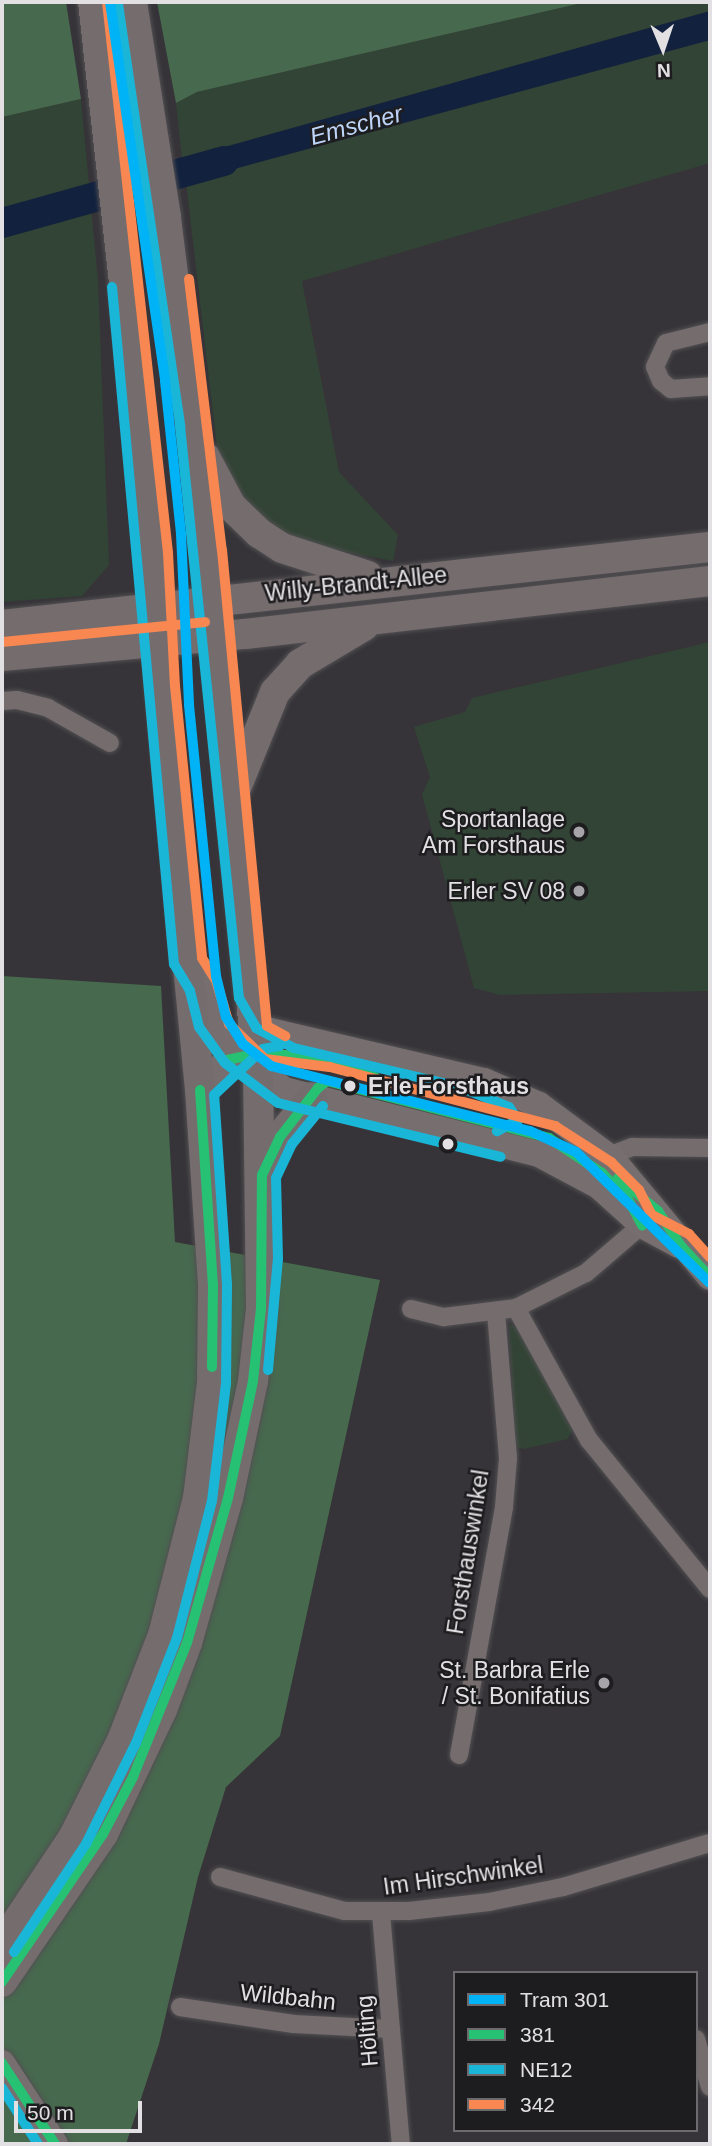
<!DOCTYPE html>
<html>
<head>
<meta charset="utf-8">
<style>
	body { margin:0 }
	#map { position:relative; width:712px; height:2146px; overflow:hidden; background:#363438; font-family:Arial,sans-serif }
	div>[style] { position:absolute }
	[style*='--x'] { left:calc(var(--x)*1px); top:calc(var(--y)*1px); width:calc(var(--w)*1px); rotate:calc(var(--a)*1deg) }
	.green>* { inset:0; background:#324435 }
	.forest>* { inset:0; background:#47694e }
	.water>* { inset:0; background:#11213e }
	.river>* { height:30px; margin:-15px; padding:0 15px; transform-origin:15px; border-radius:15px; background:#11213e }
	.roads { filter:drop-shadow(0 0 2px #525053) drop-shadow(0 0 2px #525053) }
	.street>* { height:18px; margin:-9px; padding:0 9px; transform-origin:9px; border-radius:9px; background:#746c6d }
	.secondary>* { height:26px; margin:-13px; padding:0 13px; transform-origin:13px; border-radius:13px; background:#776f6f }
	.primary>* { height:30px; margin:-15px; padding:0 15px; transform-origin:15px; border-radius:15px; background:#756c6e }
	.bus-1>* { height:10px; margin:-5px; padding:0 5px; transform-origin:5px; border-radius:5px; background:#26c172 }
	.bus-2>* { height:10px; margin:-5px; padding:0 5px; transform-origin:5px; border-radius:5px; background:#1ab6d8 }
	.bus-3>* { height:10px; margin:-5px; padding:0 5px; transform-origin:5px; border-radius:5px; background:#f88751 }
	.tram-1>* { height:10px; margin:-5px; padding:0 5px; transform-origin:5px; border-radius:5px; background:#00b2f6 }
	.dots>* { width:19px; height:19px; translate:-50% -50%; box-sizing:border-box; border:4px solid #1d1c1e; border-radius:50% }
	span { translate:-50% -50%; white-space:nowrap; text-align:center; line-height:1.15; -webkit-text-stroke:5px #1d1c1e; paint-order:stroke }
	.street-label { font-size:23px; color:#e3e0e4 }
	.poi-label { font-size:23px; color:#e3e0e4 }
	.right { translate:-100% -50%; text-align:right }
	.stop-label { font-size:23px; color:#e3e0e4; font-weight:700 }
	.left { translate:0 -50%; text-align:left }
	.water-label { font-size:24px; color:#bed4f9; font-style:italic }
	.frame { position:absolute; inset:0; border:4px solid #e3e0e4; pointer-events:none }
	.legend { position:absolute; left:453px; top:1971px; width:245px; height:161px; box-sizing:border-box; background:#1d1c1e; border:2px solid #6c6a6d; margin:0; padding:9px 12px; list-style:none; font-size:21px; color:#e3e0e4 }
	.legend li { display:flex; align-items:center; gap:14px; height:35px }
	.legend b { width:35px; border:2px solid #6c6a6d }
	.north { position:absolute; left:628px; top:14px; width:70px; height:70px; -webkit-text-stroke:5px #1d1c1e; paint-order:stroke; rotate:178deg; font-size:19px; font-weight:700; line-height:28px; text-align:center; color:#e3e0e4 }
	.north::after { content:''; display:block; margin:auto; width:24px; height:32px; background:#e3e0e4; clip-path:polygon(50% 0,100% 100%,50% 72%,0 100%) }
	.scale { position:absolute; left:14px; top:2101px; width:128px; height:32px; box-sizing:border-box; border:4px solid #e3e0e4; border-top:0; padding-left:9px; font-size:21px; line-height:24px; white-space:nowrap; color:#e3e0e4; -webkit-text-stroke:5px #1d1c1e; paint-order:stroke }
</style>
</head>
<body>
<div id="map">
	<div class="green">
		<i style="clip-path:polygon(586px 2px,710px 2px,710px 11px,182px 159px,176px 103px,197px 92px)"></i>
		<i style="clip-path:polygon(710px 40px,710px 163px,302px 281px,339px 472px,398px 535px,393px 561px,286px 540px,220px 473px,186px 182px)"></i>
		<i style="clip-path:polygon(81px 99px,98px 281px,109px 565px,82px 596px,2px 602px,2px 117px)"></i>
		<i style="clip-path:polygon(710px 642px,710px 991px,500px 995px,474px 988px,422px 794px,430px 777px,414px 727px,465px 712px,472px 698px)"></i>
		<i style="clip-path:polygon(509px 1325px,517px 1327px,574px 1426px,568px 1439px,524px 1449px,515px 1446px)"></i>
	</div>
	<div class="forest">
		<i style="clip-path:polygon(2px 2px,66px 2px,81px 99px,2px 117px)"></i>
		<i style="clip-path:polygon(157px 2px,586px 2px,197px 92px,176px 103px)"></i>
		<i style="clip-path:polygon(2px 976px,161px 986px,175px 1242px,380px 1280px,280px 1736px,226px 1787px,198px 1877px,159px 2044px,126px 2144px,2px 2144px)"></i>
	</div>
	<div class="water">
		<i style="clip-path:polygon(710px 11px,710px 40px,186px 182px,182px 159px)"></i>
	</div>
	<div class="river">
		<i style="--x:2;--y:223;--w:230;--a:-15.6"></i>
	</div>
	<div class="roads">
		<div class="street">
			<i style="--x:710;--y:332;--w:45;--a:166"></i>
			<i style="--x:666;--y:343;--w:26;--a:115"></i>
			<i style="--x:655;--y:367;--w:15;--a:67"></i>
			<i style="--x:661;--y:381;--w:13;--a:39"></i>
			<i style="--x:671;--y:389;--w:39;--a:-4"></i>
			<i style="--x:2;--y:701;--w:15;--a:-4"></i>
			<i style="--x:17;--y:700;--w:32;--a:14"></i>
			<i style="--x:48;--y:708;--w:71;--a:29.4"></i>
			<i style="--x:606;--y:1167;--w:20;--a:-49"></i>
			<i style="--x:619;--y:1152;--w:14;--a:-21"></i>
			<i style="--x:632;--y:1147;--w:78;--a:0.7"></i>
			<i style="--x:516;--y:1308;--w:151;--a:61.1"></i>
			<i style="--x:589;--y:1440;--w:192;--a:50.9"></i>
			<i style="--x:411;--y:1309;--w:34;--a:14"></i>
			<i style="--x:444;--y:1317;--w:73;--a:-7.1"></i>
			<i style="--x:516;--y:1308;--w:78;--a:-26.6"></i>
			<i style="--x:586;--y:1273;--w:84;--a:-40.7"></i>
			<i style="--x:459;--y:1755;--w:252;--a:-79.7"></i>
			<i style="--x:504;--y:1507;--w:49;--a:-85.3"></i>
			<i style="--x:508;--y:1458;--w:146;--a:-94.7"></i>
			<i style="--x:220;--y:1877;--w:129;--a:15.3"></i>
			<i style="--x:344;--y:1911;--w:65;--a:0"></i>
			<i style="--x:409;--y:1911;--w:81;--a:-6.4"></i>
			<i style="--x:489;--y:1902;--w:76;--a:-11.5"></i>
			<i style="--x:563;--y:1887;--w:153;--a:-16.7"></i>
			<i style="--x:381;--y:1913;--w:232;--a:85.1"></i>
			<i style="--x:180;--y:2007;--w:115;--a:8.5"></i>
			<i style="--x:294;--y:2024;--w:97;--a:3"></i>
			<i style="--x:696;--y:2039;--w:50;--a:73.7"></i>
		</div>
		<div class="secondary">
			<i style="--x:191;--y:967;--w:22;--a:56"></i>
			<i style="--x:203;--y:985;--w:59;--a:70.3"></i>
			<i style="--x:223;--y:1041;--w:78;--a:38.8"></i>
			<i style="--x:284;--y:1090;--w:263;--a:14.1"></i>
			<i style="--x:539;--y:1154;--w:68;--a:28.1"></i>
			<i style="--x:599;--y:1186;--w:58;--a:42.2"></i>
			<i style="--x:642;--y:1225;--w:42;--a:28.4"></i>
			<i style="--x:200;--y:1090;--w:40;--a:-48"></i>
			<i style="--x:227;--y:1060;--w:52;--a:-34"></i>
			<i style="--x:270;--y:1031;--w:220;--a:13.2"></i>
			<i style="--x:484;--y:1081;--w:60;--a:23.6"></i>
			<i style="--x:539;--y:1105;--w:91;--a:36.5"></i>
			<i style="--x:612;--y:1159;--w:153;--a:50.3"></i>
			<i style="--x:2;--y:2063;--w:97;--a:56.8"></i>
		</div>
		<div class="primary">
			<i style="--x:205;--y:457;--w:55;--a:62"></i>
			<i style="--x:231;--y:506;--w:39;--a:44"></i>
			<i style="--x:259;--y:533;--w:27;--a:33"></i>
			<i style="--x:282;--y:548;--w:90;--a:18"></i>
			<i style="--x:2;--y:625;--w:712;--a:-6.29"></i>
			<i style="--x:2;--y:656;--w:244;--a:-5.2"></i>
			<i style="--x:245;--y:634;--w:468;--a:-6.5"></i>
			<i style="--x:236;--y:788;--w:104;--a:-67.9"></i>
			<i style="--x:275;--y:692;--w:38;--a:-48"></i>
			<i style="--x:300;--y:664;--w:74;--a:-30.7"></i>
			<i style="--x:263;--y:1171;--w:38;--a:-63"></i>
			<i style="--x:280;--y:1137;--w:51;--a:-51.3"></i>
			<i style="--x:2;--y:1944;--w:128;--a:-56.2"></i>
			<i style="--x:73;--y:1838;--w:112;--a:-63.4"></i>
			<i style="--x:123;--y:1738;--w:110;--a:-68.8"></i>
			<i style="--x:163;--y:1635;--w:141;--a:-75.7"></i>
			<i style="--x:198;--y:1498;--w:117;--a:-83.1"></i>
			<i style="--x:212;--y:1382;--w:97;--a:-89.4"></i>
			<i style="--x:213;--y:1285;--w:195;--a:-93.8"></i>
			<i style="--x:200;--y:1090;--w:405;--a:-95.5"></i>
			<i style="--x:161;--y:687;--w:132;--a:-93"></i>
			<i style="--x:154;--y:555;--w:556;--a:-96.29"></i>
			<i style="--x:2;--y:1982;--w:179;--a:-55.7"></i>
			<i style="--x:103;--y:1834;--w:137;--a:-64.6"></i>
			<i style="--x:162;--y:1710;--w:72;--a:-69.5"></i>
			<i style="--x:187;--y:1643;--w:151;--a:-74.2"></i>
			<i style="--x:228;--y:1498;--w:120;--a:-77.9"></i>
			<i style="--x:253;--y:1381;--w:72;--a:-83.7"></i>
			<i style="--x:261;--y:1309;--w:237;--a:-90.7"></i>
			<i style="--x:258;--y:1072;--w:523;--a:-95.48"></i>
			<i style="--x:208;--y:551;--w:337;--a:-97.2"></i>
			<i style="--x:166;--y:217;--w:218;--a:-99"></i>
		</div>
	</div>
	<div class="bus-1">
		<i style="--x:227;--y:1060;--w:30;--a:-12"></i>
		<i style="--x:256;--y:1054;--w:37;--a:2"></i>
		<i style="--x:293;--y:1055;--w:85;--a:15"></i>
		<i style="--x:200;--y:1090;--w:195;--a:86.2"></i>
		<i style="--x:213;--y:1285;--w:82;--a:90.7"></i>
		<i style="--x:618;--y:1178;--w:52;--a:39.5"></i>
		<i style="--x:658;--y:1211;--w:42;--a:56.7"></i>
		<i style="--x:681;--y:1246;--w:42;--a:46.9"></i>
		<i style="--x:2;--y:1982;--w:179;--a:-55.7"></i>
		<i style="--x:103;--y:1834;--w:64;--a:-62.2"></i>
		<i style="--x:133;--y:1777;--w:144;--a:-68.1"></i>
		<i style="--x:187;--y:1643;--w:151;--a:-74.2"></i>
		<i style="--x:228;--y:1498;--w:120;--a:-77.9"></i>
		<i style="--x:253;--y:1381;--w:72;--a:-83.7"></i>
		<i style="--x:261;--y:1309;--w:134;--a:-89.6"></i>
		<i style="--x:262;--y:1175;--w:42;--a:-64.7"></i>
		<i style="--x:280;--y:1137;--w:62;--a:-52.2"></i>
		<i style="--x:318;--y:1088;--w:11;--a:-38"></i>
		<i style="--x:327;--y:1081;--w:229;--a:14.4"></i>
		<i style="--x:549;--y:1138;--w:64;--a:33.4"></i>
		<i style="--x:602;--y:1173;--w:37;--a:45"></i>
		<i style="--x:628;--y:1199;--w:30;--a:62"></i>
		<i style="--x:2;--y:2063;--w:97;--a:56.8"></i>
	</div>
	<div class="bus-2">
		<i style="--x:118;--y:4;--w:427;--a:81.6"></i>
		<i style="--x:180;--y:426;--w:575;--a:84.11"></i>
		<i style="--x:239;--y:998;--w:34;--a:60"></i>
		<i style="--x:256;--y:1028;--w:43;--a:27.8"></i>
		<i style="--x:294;--y:1048;--w:171;--a:13.2"></i>
		<i style="--x:460;--y:1087;--w:53;--a:22.2"></i>
		<i style="--x:509;--y:1107;--w:16;--a:55"></i>
		<i style="--x:518;--y:1120;--w:24;--a:152"></i>
		<i style="--x:112;--y:287;--w:680;--a:84.77"></i>
		<i style="--x:174;--y:964;--w:31;--a:59"></i>
		<i style="--x:190;--y:991;--w:37;--a:76"></i>
		<i style="--x:199;--y:1027;--w:44;--a:54.2"></i>
		<i style="--x:225;--y:1063;--w:66;--a:37"></i>
		<i style="--x:278;--y:1103;--w:229;--a:13.6"></i>
		<i style="--x:268;--y:1370;--w:111;--a:-84.9"></i>
		<i style="--x:278;--y:1259;--w:81;--a:-91.4"></i>
		<i style="--x:276;--y:1178;--w:38;--a:-65"></i>
		<i style="--x:292;--y:1144;--w:49;--a:-50.8"></i>
		<i style="--x:14;--y:1952;--w:130;--a:-56.3"></i>
		<i style="--x:86;--y:1844;--w:113;--a:-63.7"></i>
		<i style="--x:136;--y:1743;--w:113;--a:-68.7"></i>
		<i style="--x:177;--y:1638;--w:141;--a:-75.7"></i>
		<i style="--x:212;--y:1501;--w:118;--a:-83.2"></i>
		<i style="--x:226;--y:1384;--w:100;--a:-89.4"></i>
		<i style="--x:227;--y:1284;--w:189;--a:-93.9"></i>
		<i style="--x:214;--y:1095;--w:67;--a:-43.2"></i>
		<i style="--x:263;--y:1049;--w:17;--a:-10"></i>
		<i style="--x:2;--y:2088;--w:67;--a:57.3"></i>
	</div>
	<div class="bus-3">
		<i style="--x:107;--y:2;--w:554;--a:83.68"></i>
		<i style="--x:168;--y:553;--w:133;--a:87"></i>
		<i style="--x:175;--y:686;--w:273;--a:84.3"></i>
		<i style="--x:202;--y:958;--w:26;--a:58"></i>
		<i style="--x:216;--y:980;--w:46;--a:73.5"></i>
		<i style="--x:229;--y:1024;--w:50;--a:44.2"></i>
		<i style="--x:265;--y:1059;--w:65;--a:7"></i>
		<i style="--x:330;--y:1067;--w:233;--a:14.7"></i>
		<i style="--x:555;--y:1126;--w:67;--a:32.7"></i>
		<i style="--x:611;--y:1162;--w:40;--a:45"></i>
		<i style="--x:639;--y:1190;--w:28;--a:63"></i>
		<i style="--x:652;--y:1215;--w:42;--a:27.2"></i>
		<i style="--x:689;--y:1234;--w:31;--a:48"></i>
		<i style="--x:189;--y:279;--w:273;--a:83.1"></i>
		<i style="--x:222;--y:550;--w:478;--a:84.6"></i>
		<i style="--x:267;--y:1026;--w:21;--a:29"></i>
		<i style="--x:2;--y:642;--w:204;--a:-5.6"></i>
	</div>
	<div class="tram-1">
		<i style="--x:110;--y:2;--w:383;--a:81.7"></i>
		<i style="--x:165;--y:381;--w:154;--a:84"></i>
		<i style="--x:181;--y:534;--w:171;--a:87.3"></i>
		<i style="--x:189;--y:705;--w:272;--a:84.3"></i>
		<i style="--x:216;--y:976;--w:42;--a:76.3"></i>
		<i style="--x:226;--y:1017;--w:32;--a:58"></i>
		<i style="--x:243;--y:1044;--w:36;--a:38"></i>
		<i style="--x:271;--y:1066;--w:267;--a:14.1"></i>
		<i style="--x:530;--y:1131;--w:51;--a:24.5"></i>
		<i style="--x:576;--y:1152;--w:187;--a:44.4"></i>
	</div>
	<div class="dots">
		<i style="left:579px;top:832px;background:#a6a4a8"></i>
		<i style="left:579px;top:891px;background:#a6a4a8"></i>
		<i style="left:350px;top:1086px;background:#e3e0e4"></i>
		<i style="left:448px;top:1144px;background:#e3e0e4"></i>
		<i style="left:604px;top:1683px;background:#a6a4a8"></i>
	</div>
	<div class="street-label">
		<span style="left:356px;top:584px;rotate:-6deg">Willy-Brandt-Allee</span>
		<span style="left:468px;top:1552px;rotate:-81deg">Forsthauswinkel</span>
		<span style="left:463px;top:1876px;rotate:-8deg">Im Hirschwinkel</span>
		<span style="left:288px;top:1997px;rotate:6deg">Wildbahn</span>
		<span style="left:367px;top:2031px;rotate:-95deg">Hölting</span>
	</div>
	<div class="poi-label">
		<span class="right" style="left:565px;top:832px">Sportanlage<br>Am Forsthaus</span>
		<span class="right" style="left:565px;top:891px">Erler SV 08</span>
		<span class="right" style="left:590px;top:1683px">St. Barbra Erle<br>/ St. Bonifatius</span>
	</div>
	<div class="stop-label">
		<span class="left" style="left:368px;top:1086px">Erle Forsthaus</span>
	</div>
	<div class="water-label">
		<span style="left:356px;top:125px;rotate:-15deg">Emscher</span>
	</div>
	<div class="frame"></div>
	<ul class="legend">
	<li><b style="height:9px;background:#00b2f6"></b>Tram 301</li>
	<li><b style="height:9px;background:#26c172"></b>381</li>
	<li><b style="height:9px;background:#1ab6d8"></b>NE12</li>
	<li><b style="height:9px;background:#f88751"></b>342</li>
	</ul>
	<div class="north">N</div>
	<div class="scale">50 m</div>
</div>
</body>
</html>
